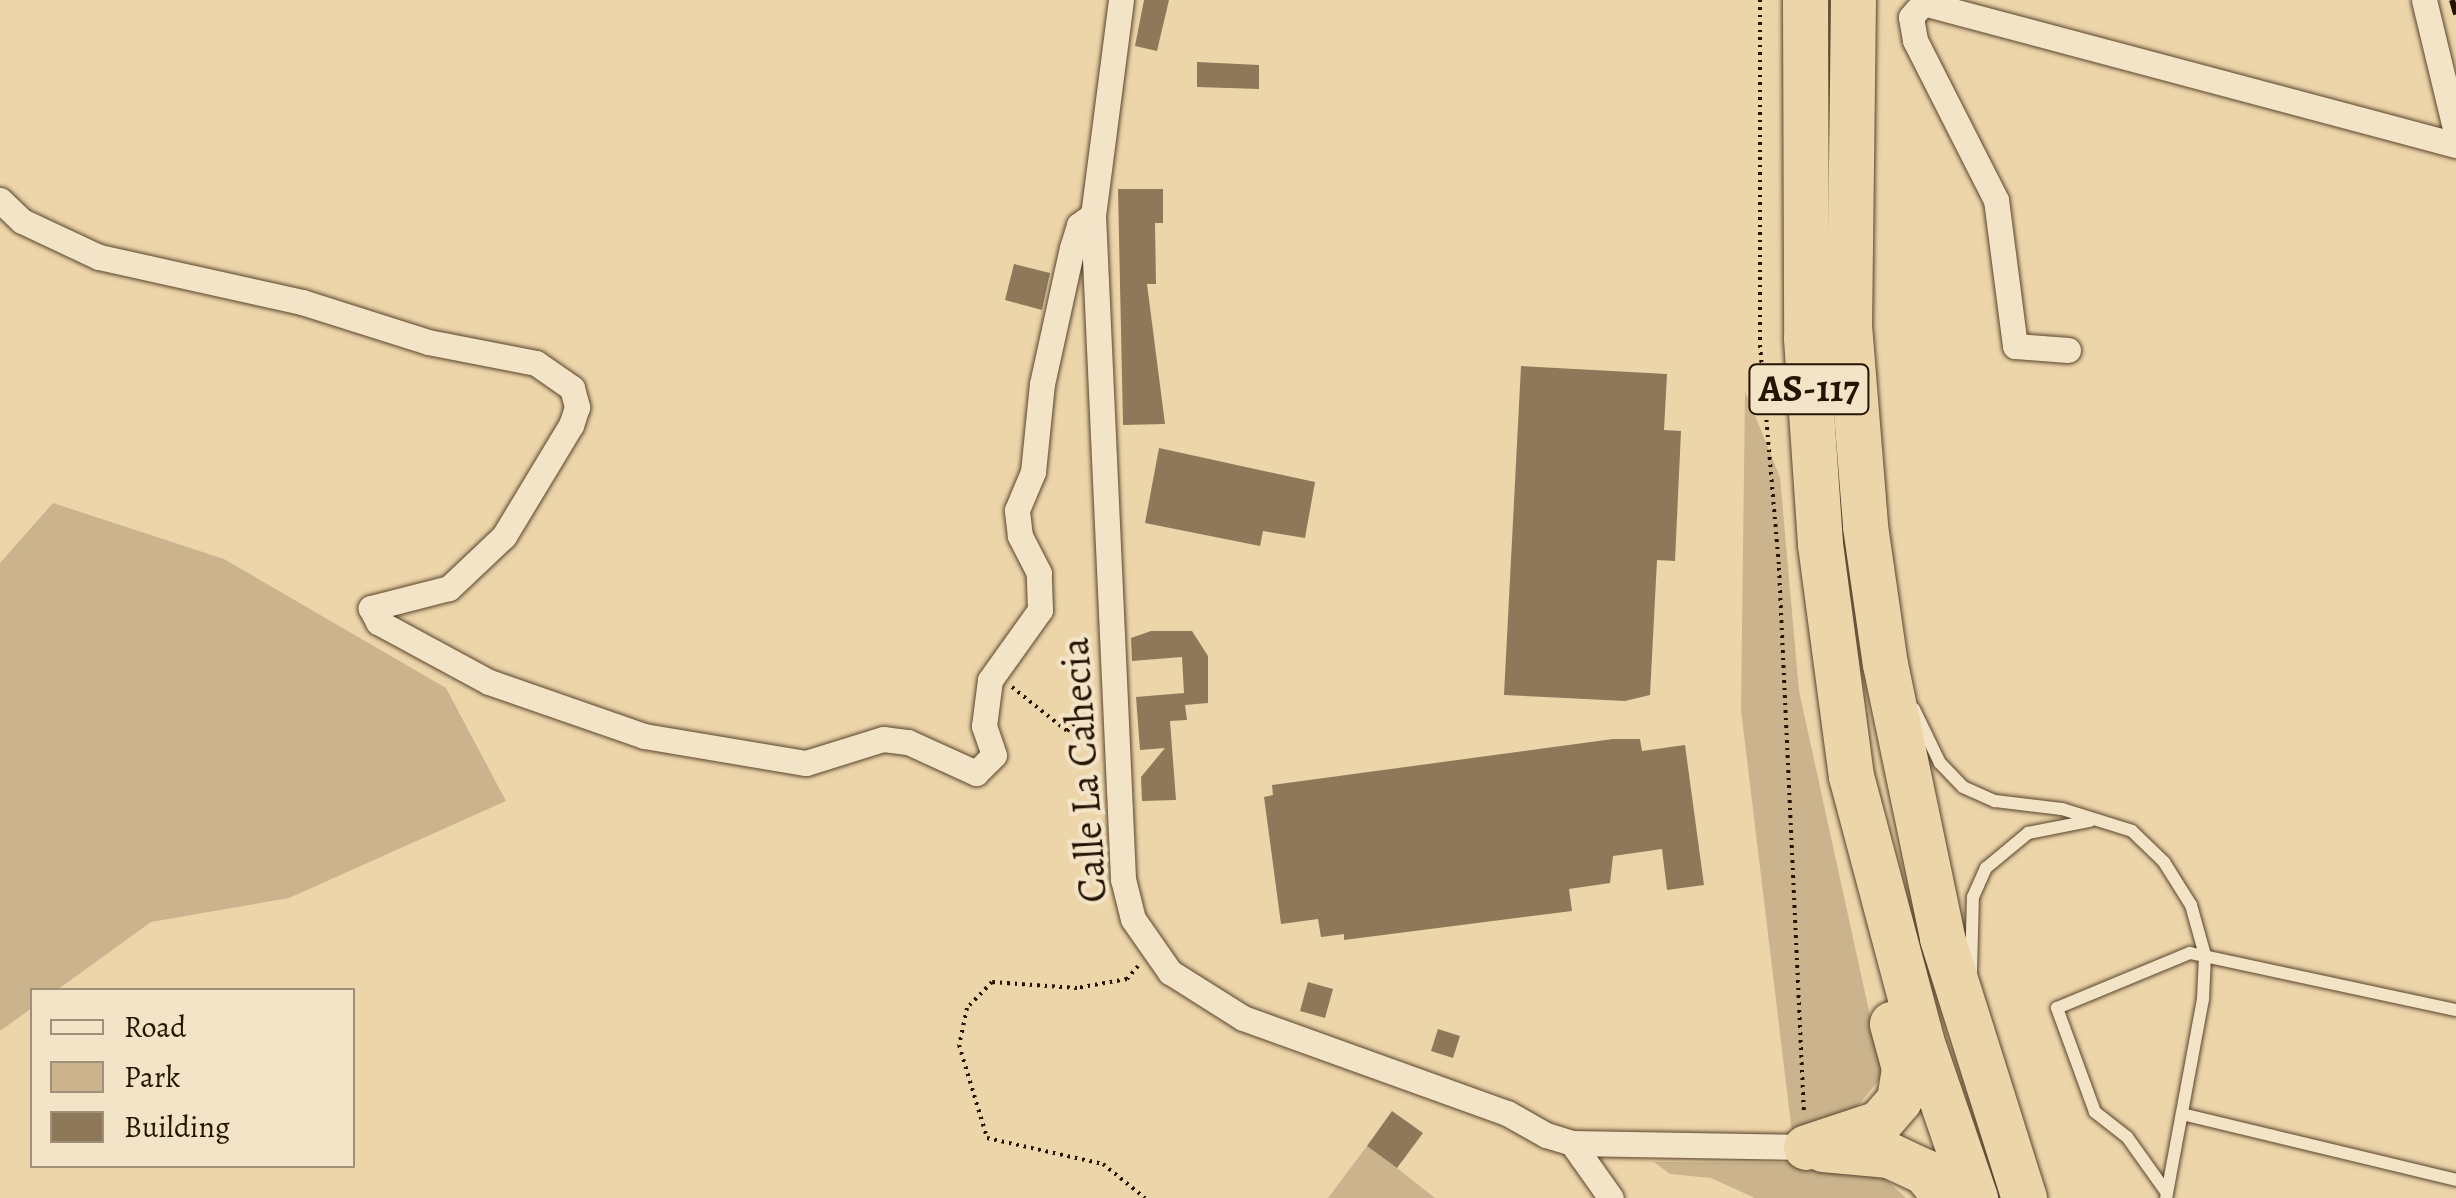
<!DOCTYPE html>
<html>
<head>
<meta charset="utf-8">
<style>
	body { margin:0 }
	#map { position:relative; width:2456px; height:1198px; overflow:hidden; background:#edd5aa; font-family:Alegreya,serif }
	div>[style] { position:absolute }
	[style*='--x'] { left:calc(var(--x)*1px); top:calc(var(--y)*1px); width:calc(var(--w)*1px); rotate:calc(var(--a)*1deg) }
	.green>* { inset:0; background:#cbb48d }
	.building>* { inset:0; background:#8d7859 }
	.path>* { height:4px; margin-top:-2px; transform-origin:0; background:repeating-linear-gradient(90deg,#261302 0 2.5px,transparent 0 7.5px) }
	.roads { filter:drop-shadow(0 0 2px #58442c) drop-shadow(0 0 2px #58442c) }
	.service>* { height:12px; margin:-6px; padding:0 6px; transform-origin:6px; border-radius:6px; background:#f3e4c8 }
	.minor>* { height:25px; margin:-12.5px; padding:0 12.5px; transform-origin:12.5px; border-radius:12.5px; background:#f3e4c8 }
	.motorway>* { height:45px; margin:-22.5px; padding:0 22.5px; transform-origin:22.5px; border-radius:22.5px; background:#edd5aa }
	.rail>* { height:6px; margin-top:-3px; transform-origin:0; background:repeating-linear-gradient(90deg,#261302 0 18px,transparent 0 36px) }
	span { translate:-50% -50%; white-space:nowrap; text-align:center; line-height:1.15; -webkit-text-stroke:8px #f3e4c8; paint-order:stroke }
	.shield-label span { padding:2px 8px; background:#f3e4c8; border:2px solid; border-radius:8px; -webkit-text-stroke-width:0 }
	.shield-label { font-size:38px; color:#261302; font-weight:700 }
	.street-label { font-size:40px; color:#261302 }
	.legend { position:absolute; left:30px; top:988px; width:325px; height:180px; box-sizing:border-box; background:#f3e4c8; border:2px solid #a19079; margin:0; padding:12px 18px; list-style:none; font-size:30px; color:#261302 }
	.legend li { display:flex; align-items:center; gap:20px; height:50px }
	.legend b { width:50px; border:2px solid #a19079 }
</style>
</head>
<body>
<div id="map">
	<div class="green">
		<i style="clip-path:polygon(1745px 391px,1780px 477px,1799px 691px,1883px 1075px,1837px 1131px,1792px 1133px,1741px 710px)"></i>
		<i style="clip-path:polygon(53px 503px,224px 559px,446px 688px,506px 801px,289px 898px,151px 922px,57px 990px,32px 990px,32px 1008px,0 1031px,0 563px)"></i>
		<i style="clip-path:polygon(1367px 1146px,1397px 1168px,1435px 1198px,1328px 1198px)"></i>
		<i style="clip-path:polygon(1654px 1162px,1807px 1163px,1881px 1175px,1906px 1198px,1755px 1198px,1711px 1178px,1670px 1174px)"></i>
	</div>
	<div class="building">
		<i style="clip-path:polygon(1144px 0,1169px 0,1157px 51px,1135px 46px)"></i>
		<i style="clip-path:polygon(1197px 62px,1259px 65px,1259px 89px,1197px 87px)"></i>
		<i style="clip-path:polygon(1118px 189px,1163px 189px,1163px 223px,1155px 223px,1156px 284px,1147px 284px,1165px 424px,1123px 425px)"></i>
		<i style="clip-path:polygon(1014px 264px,1050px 273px,1042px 310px,1005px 300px)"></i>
		<i style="clip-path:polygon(1521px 366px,1667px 374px,1664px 430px,1681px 431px,1675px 561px,1657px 560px,1650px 695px,1625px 701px,1504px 695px)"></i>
		<i style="clip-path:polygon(1159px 448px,1315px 482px,1305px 538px,1263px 531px,1260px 546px,1145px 523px)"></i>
		<i style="clip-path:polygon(1151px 631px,1192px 631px,1208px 656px,1208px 703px,1185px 705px,1187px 720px,1170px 721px,1176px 800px,1142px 801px,1141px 777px,1165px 748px,1140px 750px,1136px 697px,1184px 693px,1182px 657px,1132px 661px,1131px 638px)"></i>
		<i style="clip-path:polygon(1613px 739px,1640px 739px,1642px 751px,1685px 745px,1704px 885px,1667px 890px,1662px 849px,1613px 856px,1610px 883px,1569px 889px,1572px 911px,1344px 940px,1344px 934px,1321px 937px,1318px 919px,1281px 924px,1264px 797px,1273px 795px,1272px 785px)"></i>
		<i style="clip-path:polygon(1308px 982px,1333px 989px,1325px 1018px,1300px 1011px)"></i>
		<i style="clip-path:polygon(1438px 1029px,1460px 1036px,1453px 1058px,1431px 1051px)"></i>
		<i style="clip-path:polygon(1392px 1111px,1423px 1133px,1397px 1168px,1367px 1146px)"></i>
	</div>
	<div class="path">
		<i style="--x:1760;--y:0;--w:345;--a:90"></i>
		<i style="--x:1760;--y:345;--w:224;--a:85.1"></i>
		<i style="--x:1779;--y:568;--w:547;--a:87.38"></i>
		<i style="--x:1012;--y:687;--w:70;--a:38.7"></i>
		<i style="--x:1067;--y:731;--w:34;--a:-43"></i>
		<i style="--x:1138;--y:966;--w:17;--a:130"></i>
		<i style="--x:1127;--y:979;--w:51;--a:169.8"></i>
		<i style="--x:1077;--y:988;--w:85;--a:-176"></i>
		<i style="--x:992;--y:982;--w:36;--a:134"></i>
		<i style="--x:967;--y:1008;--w:38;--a:102"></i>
		<i style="--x:959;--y:1045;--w:97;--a:73.2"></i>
		<i style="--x:987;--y:1138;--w:119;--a:12.6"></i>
		<i style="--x:1103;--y:1164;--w:54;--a:39"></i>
	</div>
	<div class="roads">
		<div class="service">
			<i style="--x:1914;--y:709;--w:60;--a:64.3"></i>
			<i style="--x:1940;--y:763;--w:33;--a:46"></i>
			<i style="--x:1963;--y:787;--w:35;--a:24"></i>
			<i style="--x:1995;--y:801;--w:67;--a:6.8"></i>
			<i style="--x:2062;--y:809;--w:73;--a:17.4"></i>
			<i style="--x:2132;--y:831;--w:45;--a:44.1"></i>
			<i style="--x:2164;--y:862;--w:51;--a:57.9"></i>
			<i style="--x:2191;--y:905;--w:52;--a:74.4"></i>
			<i style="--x:2205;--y:955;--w:44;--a:92.6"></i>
			<i style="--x:2203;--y:999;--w:202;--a:100.5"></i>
			<i style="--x:1971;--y:971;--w:74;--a:-88.5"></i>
			<i style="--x:1973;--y:897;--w:32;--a:-66"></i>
			<i style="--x:1986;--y:868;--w:55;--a:-39.8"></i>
			<i style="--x:2028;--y:833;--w:63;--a:-11"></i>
			<i style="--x:2182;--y:1114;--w:282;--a:13.5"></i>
			<i style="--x:2167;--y:1193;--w:69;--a:-125.5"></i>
			<i style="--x:2127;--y:1137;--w:41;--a:-142"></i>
			<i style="--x:2095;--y:1112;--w:111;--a:-110.1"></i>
			<i style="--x:2057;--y:1008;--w:144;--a:-22.5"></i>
			<i style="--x:2190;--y:953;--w:272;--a:12.1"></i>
		</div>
		<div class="minor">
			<i style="--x:1121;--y:0;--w:217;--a:97.4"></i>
			<i style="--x:1093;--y:215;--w:665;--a:87.41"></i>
			<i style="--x:1123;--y:879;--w:41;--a:76"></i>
			<i style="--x:1133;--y:919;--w:65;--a:55.1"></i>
			<i style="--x:1170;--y:972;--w:86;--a:32.2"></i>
			<i style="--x:1243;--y:1018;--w:281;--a:19.8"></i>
			<i style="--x:1507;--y:1113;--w:45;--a:29.4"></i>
			<i style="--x:1546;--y:1135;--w:27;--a:17"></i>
			<i style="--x:1572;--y:1143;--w:234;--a:1"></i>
			<i style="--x:2424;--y:0;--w:136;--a:76.4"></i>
			<i style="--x:0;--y:200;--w:30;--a:44"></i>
			<i style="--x:22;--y:221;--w:85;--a:25.1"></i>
			<i style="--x:99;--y:257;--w:208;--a:12.5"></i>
			<i style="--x:302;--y:302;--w:132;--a:17.6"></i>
			<i style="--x:428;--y:342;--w:110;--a:11"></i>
			<i style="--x:536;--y:363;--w:44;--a:34.8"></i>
			<i style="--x:572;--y:388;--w:20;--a:75"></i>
			<i style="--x:577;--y:407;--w:19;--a:108"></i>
			<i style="--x:571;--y:425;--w:130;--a:121.1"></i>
			<i style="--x:504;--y:536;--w:76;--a:136.6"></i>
			<i style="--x:449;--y:588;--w:81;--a:165.6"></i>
			<i style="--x:371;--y:608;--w:16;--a:63"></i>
			<i style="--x:378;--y:622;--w:126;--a:28.4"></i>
			<i style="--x:489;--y:682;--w:164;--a:19.2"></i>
			<i style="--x:644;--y:736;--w:164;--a:9.5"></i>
			<i style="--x:806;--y:763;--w:81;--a:-17.3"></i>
			<i style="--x:883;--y:739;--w:25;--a:7"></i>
			<i style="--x:908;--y:742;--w:75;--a:24.5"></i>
			<i style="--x:976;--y:773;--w:25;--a:-45"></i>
			<i style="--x:994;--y:755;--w:31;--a:-109"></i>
			<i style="--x:984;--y:726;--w:46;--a:-82.6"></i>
			<i style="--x:990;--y:680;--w:86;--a:-54.5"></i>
			<i style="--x:1040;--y:610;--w:37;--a:-92"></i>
			<i style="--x:1039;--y:573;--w:42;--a:-117.2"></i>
			<i style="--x:1020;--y:536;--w:26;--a:-97"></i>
			<i style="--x:1017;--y:510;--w:41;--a:-67.2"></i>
			<i style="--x:1033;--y:472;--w:88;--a:-84.2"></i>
			<i style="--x:1042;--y:384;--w:139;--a:-77.6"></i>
			<i style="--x:1072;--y:248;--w:24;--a:-73"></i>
			<i style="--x:1079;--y:225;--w:17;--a:-36"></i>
			<i style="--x:2068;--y:350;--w:53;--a:-175.7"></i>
			<i style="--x:2015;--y:346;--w:147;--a:-97.4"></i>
			<i style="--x:1996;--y:200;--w:179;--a:-116.9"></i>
			<i style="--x:1915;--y:40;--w:23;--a:-100"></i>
			<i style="--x:1911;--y:17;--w:18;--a:-49"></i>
			<i style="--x:1923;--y:3;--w:552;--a:14.92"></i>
			<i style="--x:1572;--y:1143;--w:67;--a:54.7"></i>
		</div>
		<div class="motorway">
			<i style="--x:1805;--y:0;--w:338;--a:89.8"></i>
			<i style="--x:1806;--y:338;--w:206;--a:86.1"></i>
			<i style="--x:1820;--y:544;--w:234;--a:82.4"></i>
			<i style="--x:1851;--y:776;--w:273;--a:75.1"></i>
			<i style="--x:1921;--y:1040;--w:167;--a:71.1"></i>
			<i style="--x:1853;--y:0;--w:325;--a:90.7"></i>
			<i style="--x:1849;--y:325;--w:202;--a:85.4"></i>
			<i style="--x:1865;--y:526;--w:139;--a:81.8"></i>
			<i style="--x:1885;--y:664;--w:280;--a:78.2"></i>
			<i style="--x:1942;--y:938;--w:273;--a:72.5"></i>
			<i style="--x:1806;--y:1147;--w:77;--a:-18.2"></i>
			<i style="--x:1879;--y:1123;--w:30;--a:-49"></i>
			<i style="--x:1899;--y:1100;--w:32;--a:-81"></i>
			<i style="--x:1904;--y:1068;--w:46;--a:-105.3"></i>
			<i style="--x:1823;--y:1149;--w:66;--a:5.2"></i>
			<i style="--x:1889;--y:1155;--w:38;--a:25"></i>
			<i style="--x:1924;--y:1171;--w:35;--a:51"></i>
		</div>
	</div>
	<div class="rail">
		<i style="--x:2452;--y:0;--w:15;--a:74"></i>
	</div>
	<div class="shield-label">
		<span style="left:1809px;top:389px">AS-117</span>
	</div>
	<div class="street-label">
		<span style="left:1084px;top:770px;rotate:-94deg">Calle La Cahecia</span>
	</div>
	<ul class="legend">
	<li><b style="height:12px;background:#f3e4c8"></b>Road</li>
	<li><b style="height:28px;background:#cbb48d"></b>Park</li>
	<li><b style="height:28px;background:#8d7859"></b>Building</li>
	</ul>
</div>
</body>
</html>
